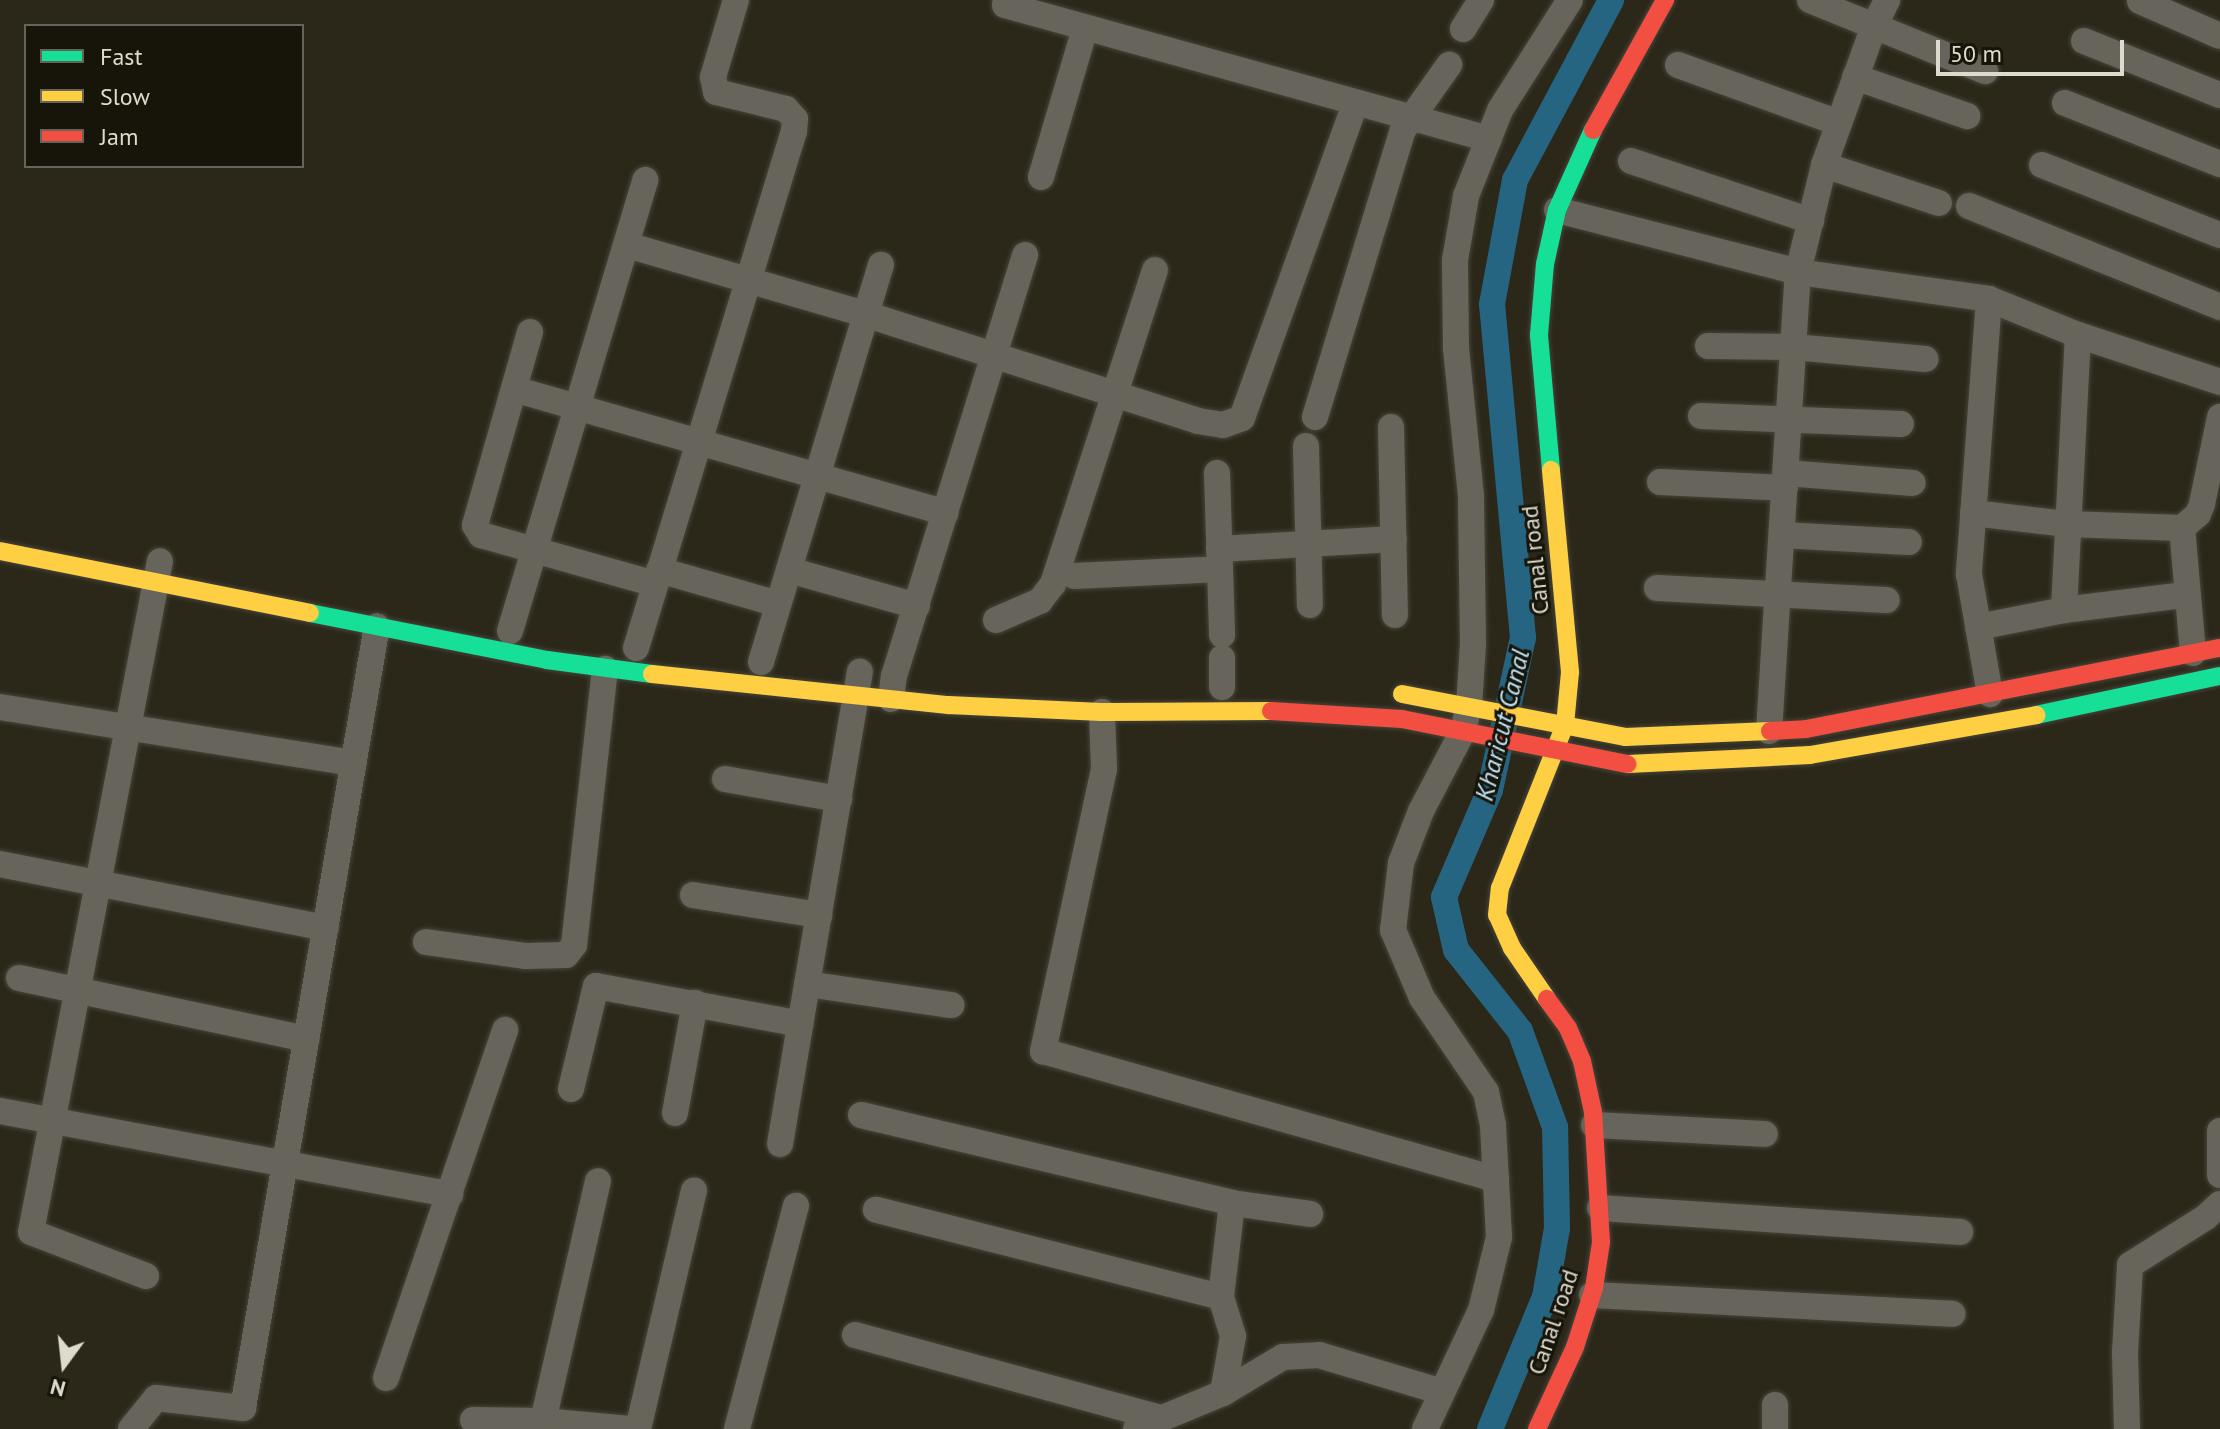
<!DOCTYPE html>
<html>
<head>
<meta charset="utf-8">
<style>
	body { margin:0 }
	#map { position:relative; width:2220px; height:1429px; overflow:hidden; background:#2b281a; font-family:"PT Sans",sans-serif }
	div>[style] { position:absolute }
	[style*='--x'] { left:calc(var(--x)*1px); top:calc(var(--y)*1px); width:calc(var(--w)*1px); rotate:calc(var(--a)*1deg) }
	.canal>* { height:26px; margin:-13px; padding:0 13px; transform-origin:13px; border-radius:13px; background:#266581 }
	.roads { filter:drop-shadow(0 0 2px #474439) drop-shadow(0 0 2px #474439) }
	.street>* { height:26px; margin:-13px; padding:0 13px; transform-origin:13px; border-radius:13px; background:#67655b }
	.fast>* { height:18px; margin:-9px; padding:0 9px; transform-origin:9px; border-radius:9px; background:#16e098 }
	.slow>* { height:18px; margin:-9px; padding:0 9px; transform-origin:9px; border-radius:9px; background:#ffcf43 }
	.jam>* { height:18px; margin:-9px; padding:0 9px; transform-origin:9px; border-radius:9px; background:#f24e42 }
	span { translate:-50% -50%; white-space:nowrap; text-align:center; line-height:1.15; -webkit-text-stroke:6px #17150a; paint-order:stroke }
	.street-label { font-size:24px; color:#dddbcc }
	.water-label { font-size:26px; color:#bfe3f7; font-style:italic }
	.legend { position:absolute; left:24px; top:24px; width:280px; height:144px; box-sizing:border-box; background:#17150a; border:2px solid #666458; margin:0; padding:10px 14px; list-style:none; font-size:24px; color:#dddbcc }
	.legend li { display:flex; align-items:center; gap:16px; height:40px }
	.legend b { width:40px; border:2px solid #666458 }
	.north { position:absolute; left:24px; top:1325px; width:80px; height:80px; -webkit-text-stroke:6px #17150a; paint-order:stroke; rotate:195deg; font-size:22px; font-weight:700; line-height:32px; text-align:center; color:#dddbcc }
	.north::after { content:''; display:block; margin:auto; width:28px; height:36px; background:#dddbcc; clip-path:polygon(50% 0,100% 100%,50% 72%,0 100%) }
	.scale { position:absolute; left:1936px; top:40px; width:188px; height:36px; box-sizing:border-box; border:4px solid #dddbcc; border-top:0; padding-left:10px; font-size:24px; line-height:28px; white-space:nowrap; color:#dddbcc; -webkit-text-stroke:6px #17150a; paint-order:stroke }
</style>
</head>
<body>
<div id="map">
	<div class="canal">
		<i style="--x:1490;--y:1429;--w:143;--a:-67.4"></i>
		<i style="--x:1545;--y:1297;--w:70;--a:-80.1"></i>
		<i style="--x:1557;--y:1228;--w:101;--a:-91.1"></i>
		<i style="--x:1555;--y:1127;--w:102;--a:-110"></i>
		<i style="--x:1520;--y:1031;--w:103;--a:-128.3"></i>
		<i style="--x:1456;--y:950;--w:54;--a:-102.8"></i>
		<i style="--x:1444;--y:897;--w:116;--a:-66.7"></i>
		<i style="--x:1490;--y:790;--w:156;--a:-77.8"></i>
		<i style="--x:1523;--y:638;--w:335;--a:-95.3"></i>
		<i style="--x:1492;--y:304;--w:126;--a:-79.5"></i>
		<i style="--x:1515;--y:180;--w:204;--a:-61.9"></i>
	</div>
	<div class="roads">
		<div class="street">
			<i style="--x:1007;--y:0;--w:5;--a:112"></i>
			<i style="--x:1005;--y:5;--w:502;--a:15.48"></i>
			<i style="--x:1810;--y:0;--w:189;--a:22.1"></i>
			<i style="--x:2140;--y:1;--w:87;--a:23.6"></i>
			<i style="--x:1463;--y:29;--w:34;--a:-58"></i>
			<i style="--x:2084;--y:41;--w:146;--a:21.7"></i>
			<i style="--x:1678;--y:65;--w:171;--a:19.8"></i>
			<i style="--x:1855;--y:77;--w:119;--a:19.2"></i>
			<i style="--x:2065;--y:103;--w:167;--a:21.5"></i>
			<i style="--x:1631;--y:161;--w:190;--a:18.4"></i>
			<i style="--x:1824;--y:165;--w:121;--a:18.3"></i>
			<i style="--x:2042;--y:165;--w:191;--a:21.5"></i>
			<i style="--x:1041;--y:177;--w:155;--a:-73.5"></i>
			<i style="--x:1969;--y:206;--w:271;--a:21.9"></i>
			<i style="--x:1557;--y:210;--w:249;--a:14.4"></i>
			<i style="--x:1798;--y:272;--w:193;--a:8"></i>
			<i style="--x:1989;--y:299;--w:96;--a:22"></i>
			<i style="--x:2078;--y:335;--w:150;--a:18.3"></i>
			<i style="--x:627;--y:245;--w:248;--a:16.2"></i>
			<i style="--x:865;--y:314;--w:350;--a:17.8"></i>
			<i style="--x:1198;--y:421;--w:25;--a:9"></i>
			<i style="--x:1223;--y:425;--w:20;--a:-20"></i>
			<i style="--x:1242;--y:418;--w:334;--a:-70.2"></i>
			<i style="--x:1989;--y:299;--w:276;--a:94.2"></i>
			<i style="--x:1969;--y:574;--w:122;--a:80.1"></i>
			<i style="--x:530;--y:332;--w:201;--a:105.9"></i>
			<i style="--x:475;--y:525;--w:12;--a:59"></i>
			<i style="--x:481;--y:535;--w:181;--a:15.7"></i>
			<i style="--x:1708;--y:346;--w:86;--a:0.7"></i>
			<i style="--x:1794;--y:347;--w:132;--a:5.2"></i>
			<i style="--x:514;--y:389;--w:449;--a:16"></i>
			<i style="--x:1701;--y:416;--w:200;--a:2.3"></i>
			<i style="--x:1315;--y:417;--w:300;--a:-73"></i>
			<i style="--x:1403;--y:130;--w:80;--a:-54.7"></i>
			<i style="--x:1391;--y:427;--w:188;--a:88.8"></i>
			<i style="--x:1306;--y:446;--w:159;--a:88.6"></i>
			<i style="--x:1217;--y:473;--w:162;--a:88.2"></i>
			<i style="--x:1786;--y:473;--w:127;--a:4.5"></i>
			<i style="--x:1660;--y:482;--w:125;--a:2.7"></i>
			<i style="--x:1973;--y:513;--w:95;--a:6.7"></i>
			<i style="--x:2067;--y:524;--w:115;--a:2"></i>
			<i style="--x:1782;--y:535;--w:127;--a:3.2"></i>
			<i style="--x:1219;--y:549;--w:175;--a:-3.3"></i>
			<i style="--x:659;--y:570;--w:124;--a:15.9"></i>
			<i style="--x:789;--y:570;--w:133;--a:15.7"></i>
			<i style="--x:1074;--y:576;--w:146;--a:-2.7"></i>
			<i style="--x:1657;--y:588;--w:230;--a:3"></i>
			<i style="--x:2064;--y:610;--w:275;--a:-87.1"></i>
			<i style="--x:996;--y:620;--w:48;--a:-23.4"></i>
			<i style="--x:1040;--y:601;--w:21;--a:-53"></i>
			<i style="--x:1053;--y:584;--w:330;--a:-72"></i>
			<i style="--x:1978;--y:627;--w:88;--a:-11.2"></i>
			<i style="--x:2064;--y:610;--w:122;--a:-7.1"></i>
			<i style="--x:510;--y:631;--w:471;--a:-73.3"></i>
			<i style="--x:636;--y:648;--w:541;--a:-73.01"></i>
			<i style="--x:794;--y:131;--w:12;--a:-85"></i>
			<i style="--x:795;--y:119;--w:13;--a:-132"></i>
			<i style="--x:786;--y:109;--w:72;--a:-166.3"></i>
			<i style="--x:716;--y:92;--w:15;--a:-101"></i>
			<i style="--x:713;--y:77;--w:80;--a:-73.4"></i>
			<i style="--x:2193;--y:653;--w:125;--a:-95"></i>
			<i style="--x:2182;--y:528;--w:21;--a:-41"></i>
			<i style="--x:2198;--y:514;--w:11;--a:-68"></i>
			<i style="--x:2202;--y:504;--w:89;--a:-78.3"></i>
			<i style="--x:761;--y:662;--w:415;--a:-73.2"></i>
			<i style="--x:1222;--y:687;--w:29;--a:-90"></i>
			<i style="--x:891;--y:699;--w:23;--a:-83"></i>
			<i style="--x:894;--y:676;--w:441;--a:-72.7"></i>
			<i style="--x:0;--y:707;--w:358;--a:9"></i>
			<i style="--x:1102;--y:712;--w:57;--a:88"></i>
			<i style="--x:1104;--y:769;--w:289;--a:102.2"></i>
			<i style="--x:1043;--y:1051;--w:471;--a:15.8"></i>
			<i style="--x:1769;--y:731;--w:460;--a:-86.4"></i>
			<i style="--x:1798;--y:272;--w:110;--a:-76.3"></i>
			<i style="--x:1824;--y:165;--w:148;--a:-70.2"></i>
			<i style="--x:1874;--y:26;--w:29;--a:-63"></i>
			<i style="--x:725;--y:779;--w:116;--a:10"></i>
			<i style="--x:0;--y:864;--w:332;--a:11.1"></i>
			<i style="--x:693;--y:895;--w:128;--a:9"></i>
			<i style="--x:426;--y:942;--w:101;--a:8"></i>
			<i style="--x:526;--y:956;--w:40;--a:-1.4"></i>
			<i style="--x:566;--y:955;--w:13;--a:-51"></i>
			<i style="--x:574;--y:945;--w:278;--a:-83.6"></i>
			<i style="--x:19;--y:978;--w:294;--a:12"></i>
			<i style="--x:807;--y:984;--w:146;--a:8.3"></i>
			<i style="--x:571;--y:1089;--w:106;--a:-76.4"></i>
			<i style="--x:596;--y:986;--w:208;--a:10.5"></i>
			<i style="--x:0;--y:1111;--w:458;--a:10.5"></i>
			<i style="--x:675;--y:1113;--w:112;--a:-79.7"></i>
			<i style="--x:861;--y:1115;--w:381;--a:13.3"></i>
			<i style="--x:1232;--y:1203;--w:95;--a:96.7"></i>
			<i style="--x:1221;--y:1297;--w:356;--a:-165.8"></i>
			<i style="--x:1594;--y:1125;--w:171;--a:3"></i>
			<i style="--x:2220;--y:1131;--w:44;--a:90"></i>
			<i style="--x:780;--y:1144;--w:479;--a:-80.4"></i>
			<i style="--x:1232;--y:1203;--w:79;--a:8"></i>
			<i style="--x:1600;--y:1208;--w:361;--a:3.8"></i>
			<i style="--x:146;--y:1276;--w:123;--a:-159.1"></i>
			<i style="--x:31;--y:1232;--w:683;--a:-79.12"></i>
			<i style="--x:1592;--y:1295;--w:361;--a:3"></i>
			<i style="--x:1221;--y:1297;--w:41;--a:72.9"></i>
			<i style="--x:1233;--y:1336;--w:58;--a:100"></i>
			<i style="--x:855;--y:1335;--w:317;--a:15.2"></i>
			<i style="--x:386;--y:1378;--w:368;--a:-71.1"></i>
			<i style="--x:1775;--y:1405;--w:24;--a:90"></i>
			<i style="--x:473;--y:1420;--w:70;--a:0.8"></i>
			<i style="--x:543;--y:1421;--w:87;--a:5.3"></i>
			<i style="--x:543;--y:1421;--w:246;--a:-77.1"></i>
			<i style="--x:131;--y:1429;--w:40;--a:-51"></i>
			<i style="--x:156;--y:1398;--w:88;--a:6.6"></i>
			<i style="--x:243;--y:1408;--w:793;--a:-80.28"></i>
			<i style="--x:638;--y:1429;--w:245;--a:-76.8"></i>
			<i style="--x:737;--y:1429;--w:231;--a:-75.2"></i>
			<i style="--x:1136;--y:1429;--w:94;--a:-22.5"></i>
			<i style="--x:1223;--y:1393;--w:70;--a:-31"></i>
			<i style="--x:1283;--y:1357;--w:36;--a:-3"></i>
			<i style="--x:1319;--y:1355;--w:128;--a:16.7"></i>
			<i style="--x:1425;--y:1429;--w:132;--a:-64.8"></i>
			<i style="--x:1481;--y:1310;--w:75;--a:-76.1"></i>
			<i style="--x:1499;--y:1237;--w:112;--a:-93.1"></i>
			<i style="--x:1493;--y:1125;--w:34;--a:-102"></i>
			<i style="--x:1486;--y:1092;--w:114;--a:-124.2"></i>
			<i style="--x:1422;--y:998;--w:74;--a:-113.1"></i>
			<i style="--x:1393;--y:930;--w:67;--a:-83.2"></i>
			<i style="--x:1401;--y:863;--w:56;--a:-69"></i>
			<i style="--x:1421;--y:811;--w:90;--a:-62.3"></i>
			<i style="--x:1463;--y:731;--w:26;--a:-77"></i>
			<i style="--x:1469;--y:706;--w:62;--a:-86.3"></i>
			<i style="--x:1473;--y:644;--w:148;--a:-90.8"></i>
			<i style="--x:1471;--y:496;--w:149;--a:-95.8"></i>
			<i style="--x:1456;--y:348;--w:88;--a:-90.7"></i>
			<i style="--x:1455;--y:260;--w:65;--a:-80.2"></i>
			<i style="--x:1466;--y:196;--w:92;--a:-68.4"></i>
			<i style="--x:1500;--y:110;--w:130;--a:-57.5"></i>
			<i style="--x:2127;--y:1429;--w:76;--a:-91.5"></i>
			<i style="--x:2125;--y:1353;--w:88;--a:-86.7"></i>
			<i style="--x:2130;--y:1265;--w:90;--a:-32.3"></i>
			<i style="--x:2206;--y:1217;--w:19;--a:-43"></i>
		</div>
		<div class="fast">
			<i style="--x:1551;--y:470;--w:136;--a:-95.1"></i>
			<i style="--x:1539;--y:335;--w:71;--a:-85.2"></i>
			<i style="--x:1545;--y:264;--w:55;--a:-77.5"></i>
			<i style="--x:1557;--y:210;--w:88;--a:-65.8"></i>
			<i style="--x:310;--y:613;--w:242;--a:11.2"></i>
			<i style="--x:547;--y:660;--w:106;--a:7.6"></i>
			<i style="--x:2036;--y:715;--w:188;--a:-12"></i>
		</div>
		<div class="slow">
			<i style="--x:0;--y:551;--w:316;--a:11.3"></i>
			<i style="--x:652;--y:674;--w:298;--a:6"></i>
			<i style="--x:948;--y:705;--w:154;--a:2.6"></i>
			<i style="--x:1102;--y:712;--w:169;--a:-0.3"></i>
			<i style="--x:1402;--y:694;--w:227;--a:10.9"></i>
			<i style="--x:1625;--y:737;--w:145;--a:-2.4"></i>
			<i style="--x:1628;--y:764;--w:182;--a:-2.8"></i>
			<i style="--x:1810;--y:755;--w:230;--a:-10"></i>
			<i style="--x:1547;--y:999;--w:62;--a:-124.5"></i>
			<i style="--x:1512;--y:948;--w:36;--a:-114"></i>
			<i style="--x:1497;--y:915;--w:27;--a:-84"></i>
			<i style="--x:1500;--y:888;--w:175;--a:-68.3"></i>
			<i style="--x:1565;--y:725;--w:53;--a:-84.6"></i>
			<i style="--x:1570;--y:672;--w:203;--a:-95.4"></i>
		</div>
		<div class="jam">
			<i style="--x:1593;--y:130;--w:149;--a:-61"></i>
			<i style="--x:1271;--y:711;--w:131;--a:3.5"></i>
			<i style="--x:1402;--y:719;--w:230;--a:11.3"></i>
			<i style="--x:1770;--y:731;--w:36;--a:-3"></i>
			<i style="--x:1806;--y:729;--w:422;--a:-11.1"></i>
			<i style="--x:1537;--y:1429;--w:90;--a:-65.1"></i>
			<i style="--x:1575;--y:1347;--w:62;--a:-72.1"></i>
			<i style="--x:1594;--y:1288;--w:47;--a:-81.3"></i>
			<i style="--x:1601;--y:1242;--w:130;--a:-93.5"></i>
			<i style="--x:1593;--y:1112;--w:52;--a:-102.2"></i>
			<i style="--x:1582;--y:1061;--w:36;--a:-113"></i>
			<i style="--x:1568;--y:1028;--w:36;--a:-126"></i>
		</div>
	</div>
	<div class="street-label">
		<span style="left:1535px;top:560px;rotate:-96deg">Canal road</span>
		<span style="left:1553px;top:1322px;rotate:-71deg">Canal road</span>
	</div>
	<div class="water-label">
		<span style="left:1502px;top:725px;rotate:-76deg">Kharicut Canal</span>
	</div>
	<ul class="legend">
	<li><b style="height:10px;background:#16e098"></b>Fast</li>
	<li><b style="height:10px;background:#ffcf43"></b>Slow</li>
	<li><b style="height:10px;background:#f24e42"></b>Jam</li>
	</ul>
	<div class="north">N</div>
	<div class="scale">50 m</div>
</div>
</body>
</html>
